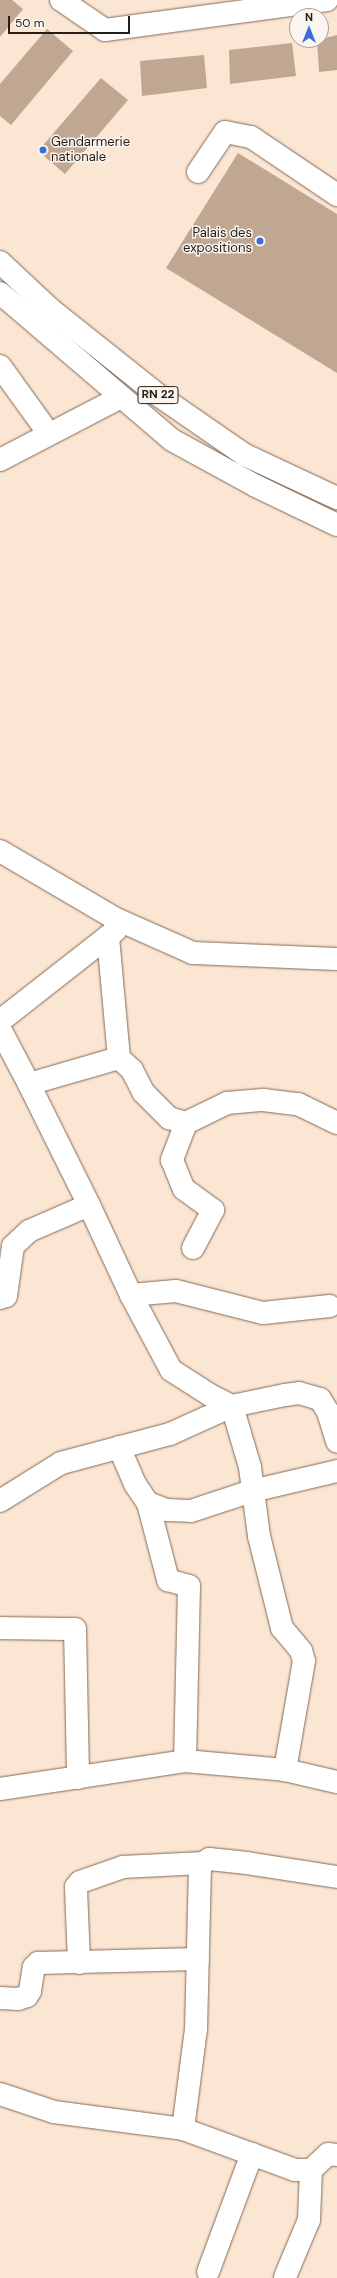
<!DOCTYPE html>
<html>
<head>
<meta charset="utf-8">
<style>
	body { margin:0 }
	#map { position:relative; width:337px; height:2278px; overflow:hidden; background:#fbe5d3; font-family:"DM Sans",sans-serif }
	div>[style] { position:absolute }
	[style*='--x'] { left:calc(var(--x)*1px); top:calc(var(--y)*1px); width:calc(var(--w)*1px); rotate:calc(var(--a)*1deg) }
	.building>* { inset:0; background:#c0a791 }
	.roads { filter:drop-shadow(0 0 1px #816a55) drop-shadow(0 0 1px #816a55) }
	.minor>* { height:22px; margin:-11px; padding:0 11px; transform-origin:11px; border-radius:11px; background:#fff }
	.highway>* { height:22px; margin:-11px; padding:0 11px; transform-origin:11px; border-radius:11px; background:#fff }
	.dots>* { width:11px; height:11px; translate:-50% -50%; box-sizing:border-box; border:2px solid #fbf5f1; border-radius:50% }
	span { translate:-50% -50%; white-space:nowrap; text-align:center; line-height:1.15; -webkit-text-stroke:3px #fbf5f1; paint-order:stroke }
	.shield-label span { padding:1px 3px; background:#fbf5f1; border:1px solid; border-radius:3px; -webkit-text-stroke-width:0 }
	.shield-label { font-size:12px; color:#271d15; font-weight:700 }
	.poi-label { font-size:13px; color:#271d15 }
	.left { translate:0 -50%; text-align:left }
	.right { translate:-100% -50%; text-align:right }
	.north { position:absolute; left:289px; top:8px; width:40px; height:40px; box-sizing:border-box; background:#fbf5f1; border:1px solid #a69f99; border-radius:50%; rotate:0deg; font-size:11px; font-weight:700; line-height:16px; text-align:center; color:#271d15 }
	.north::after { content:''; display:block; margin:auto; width:14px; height:18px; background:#3a6ede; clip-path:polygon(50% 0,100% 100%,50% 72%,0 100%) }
	.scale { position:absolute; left:8px; top:16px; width:122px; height:18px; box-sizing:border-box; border:2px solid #271d15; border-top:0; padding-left:5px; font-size:12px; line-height:14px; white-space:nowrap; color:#271d15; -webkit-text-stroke:3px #fbf5f1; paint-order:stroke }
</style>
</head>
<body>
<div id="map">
	<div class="building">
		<i style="clip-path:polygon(0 0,12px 0,23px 9px,0 37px)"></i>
		<i style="clip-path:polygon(47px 29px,73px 51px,11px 125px,0 116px,0 84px)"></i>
		<i style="clip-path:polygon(337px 35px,337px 70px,319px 72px,317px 40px)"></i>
		<i style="clip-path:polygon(292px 43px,296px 76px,230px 84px,229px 50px)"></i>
		<i style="clip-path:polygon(204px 55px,207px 88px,142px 96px,140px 61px)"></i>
		<i style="clip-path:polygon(101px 78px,128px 100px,65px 174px,38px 151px)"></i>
		<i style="clip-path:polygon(238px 153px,337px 214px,337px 373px,166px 268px)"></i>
	</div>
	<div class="roads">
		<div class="minor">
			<i style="--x:61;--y:0;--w:53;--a:34.3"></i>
			<i style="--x:105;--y:30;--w:224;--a:-7.7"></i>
			<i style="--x:198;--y:172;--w:48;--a:-56"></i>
			<i style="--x:225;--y:132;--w:26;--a:11"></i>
			<i style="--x:251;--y:137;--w:104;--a:34"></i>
			<i style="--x:0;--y:366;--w:84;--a:54.2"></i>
			<i style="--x:0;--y:460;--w:136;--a:-27.5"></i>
			<i style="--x:0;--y:851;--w:132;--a:30.4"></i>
			<i style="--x:114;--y:918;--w:86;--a:23.9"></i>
			<i style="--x:193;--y:953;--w:144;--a:2.4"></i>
			<i style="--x:0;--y:1021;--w:147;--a:-38.1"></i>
			<i style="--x:0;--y:1029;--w:62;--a:62.2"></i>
			<i style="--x:29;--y:1084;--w:94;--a:-16.1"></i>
			<i style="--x:119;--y:1058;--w:122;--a:-95.2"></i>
			<i style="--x:119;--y:1058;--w:18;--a:43"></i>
			<i style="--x:132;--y:1070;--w:25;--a:63"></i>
			<i style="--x:143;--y:1092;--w:37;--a:45"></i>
			<i style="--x:169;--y:1118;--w:18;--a:16"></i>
			<i style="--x:186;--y:1123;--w:46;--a:-26"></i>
			<i style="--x:227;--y:1103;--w:36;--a:-5"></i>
			<i style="--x:263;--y:1100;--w:35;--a:7"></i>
			<i style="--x:298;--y:1104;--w:43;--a:26"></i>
			<i style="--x:186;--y:1123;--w:40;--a:111"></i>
			<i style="--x:172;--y:1160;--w:31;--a:68"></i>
			<i style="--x:184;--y:1189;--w:36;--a:36"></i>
			<i style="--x:213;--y:1210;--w:43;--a:117.8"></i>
			<i style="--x:89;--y:1205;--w:99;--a:65"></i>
			<i style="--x:131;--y:1295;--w:45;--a:-5.1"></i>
			<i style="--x:176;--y:1291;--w:90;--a:14.2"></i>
			<i style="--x:263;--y:1313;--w:67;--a:-6"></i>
			<i style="--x:131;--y:1295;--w:85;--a:61.9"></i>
			<i style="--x:171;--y:1370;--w:46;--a:32.7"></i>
			<i style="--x:210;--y:1395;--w:25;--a:27"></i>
			<i style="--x:232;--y:1406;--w:64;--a:73.6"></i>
			<i style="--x:250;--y:1467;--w:70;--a:82.6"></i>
			<i style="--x:259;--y:1536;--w:95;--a:76"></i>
			<i style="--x:282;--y:1628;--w:30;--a:50"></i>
			<i style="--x:301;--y:1651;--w:10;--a:73"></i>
			<i style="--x:304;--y:1661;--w:111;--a:99.9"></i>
			<i style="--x:0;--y:1298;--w:6;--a:-18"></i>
			<i style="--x:6;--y:1296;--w:50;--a:-82"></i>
			<i style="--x:13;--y:1246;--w:22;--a:-43"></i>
			<i style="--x:29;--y:1231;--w:65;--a:-23.4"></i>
			<i style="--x:89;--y:1205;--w:135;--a:-116.4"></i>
			<i style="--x:119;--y:1447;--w:40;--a:66.6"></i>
			<i style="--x:135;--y:1484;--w:23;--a:56"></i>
			<i style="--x:148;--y:1503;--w:19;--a:21"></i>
			<i style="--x:166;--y:1510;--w:25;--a:2"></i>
			<i style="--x:191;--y:1511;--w:64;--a:-18.2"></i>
			<i style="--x:252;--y:1491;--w:87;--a:-13.2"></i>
			<i style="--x:0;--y:1501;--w:72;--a:-31.9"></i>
			<i style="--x:61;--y:1463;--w:113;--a:-14.9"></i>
			<i style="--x:170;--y:1434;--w:68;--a:-24.3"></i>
			<i style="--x:232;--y:1406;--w:54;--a:-11.7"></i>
			<i style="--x:285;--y:1395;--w:14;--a:-8"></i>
			<i style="--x:299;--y:1393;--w:22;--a:16"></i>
			<i style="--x:320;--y:1399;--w:15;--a:58"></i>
			<i style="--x:328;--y:1412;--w:31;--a:73"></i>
			<i style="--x:148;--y:1503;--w:80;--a:75.4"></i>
			<i style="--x:168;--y:1580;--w:22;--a:16"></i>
			<i style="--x:189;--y:1586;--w:175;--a:91.3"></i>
			<i style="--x:0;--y:1628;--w:75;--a:0.8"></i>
			<i style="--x:75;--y:1629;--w:149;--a:88.8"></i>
			<i style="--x:0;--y:1789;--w:187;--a:-8.6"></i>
			<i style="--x:185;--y:1761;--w:100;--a:5.1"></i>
			<i style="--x:285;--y:1770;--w:53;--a:13"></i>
			<i style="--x:337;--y:1877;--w:91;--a:-171.2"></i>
			<i style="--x:247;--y:1863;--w:38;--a:-174"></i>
			<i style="--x:209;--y:1859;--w:7;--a:146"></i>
			<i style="--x:203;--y:1863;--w:5;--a:127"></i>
			<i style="--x:200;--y:1867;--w:162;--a:91.4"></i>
			<i style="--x:196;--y:2029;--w:101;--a:97.4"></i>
			<i style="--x:183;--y:2129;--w:119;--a:20.1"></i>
			<i style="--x:295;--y:2170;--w:16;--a:0"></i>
			<i style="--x:311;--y:2170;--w:23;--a:-43"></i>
			<i style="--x:328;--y:2154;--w:9;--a:6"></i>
			<i style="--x:79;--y:1963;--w:76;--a:-92.3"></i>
			<i style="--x:76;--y:1887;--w:6;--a:-51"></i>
			<i style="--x:80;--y:1882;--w:46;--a:-19.2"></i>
			<i style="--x:123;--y:1867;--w:80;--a:-2.9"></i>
			<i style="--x:0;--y:1998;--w:18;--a:3"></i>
			<i style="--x:18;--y:1999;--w:9;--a:-18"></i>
			<i style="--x:27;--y:1996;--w:6;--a:-59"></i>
			<i style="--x:30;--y:1991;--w:24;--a:-81"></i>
			<i style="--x:34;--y:1967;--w:6;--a:-45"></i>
			<i style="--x:38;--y:1963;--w:160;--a:-1.4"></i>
			<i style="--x:0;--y:2094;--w:57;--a:18.4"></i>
			<i style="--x:54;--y:2112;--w:130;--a:7.5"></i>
			<i style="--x:208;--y:2272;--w:126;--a:-69.6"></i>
			<i style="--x:285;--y:2277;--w:62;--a:-67.2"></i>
			<i style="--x:309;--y:2220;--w:50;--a:-87.7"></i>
		</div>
		<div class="highway">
			<i style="--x:0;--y:262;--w:67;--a:43.2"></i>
			<i style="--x:49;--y:308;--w:139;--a:38.6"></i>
			<i style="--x:158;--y:395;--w:106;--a:34.6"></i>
			<i style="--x:245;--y:455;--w:102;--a:25.1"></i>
			<i style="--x:0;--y:293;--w:226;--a:40.5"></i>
			<i style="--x:172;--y:440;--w:96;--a:28.7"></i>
			<i style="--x:256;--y:486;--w:90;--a:25.7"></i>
		</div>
	</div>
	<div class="dots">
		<i style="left:43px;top:150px;background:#3a6ede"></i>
		<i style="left:260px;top:241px;background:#3a6ede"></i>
	</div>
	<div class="shield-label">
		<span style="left:158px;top:395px">RN 22</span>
	</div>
	<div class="poi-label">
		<span class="left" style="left:51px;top:150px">Gendarmerie<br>nationale</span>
		<span class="right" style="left:252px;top:241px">Palais des<br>expositions</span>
	</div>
	<div class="north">N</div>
	<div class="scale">50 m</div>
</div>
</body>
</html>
